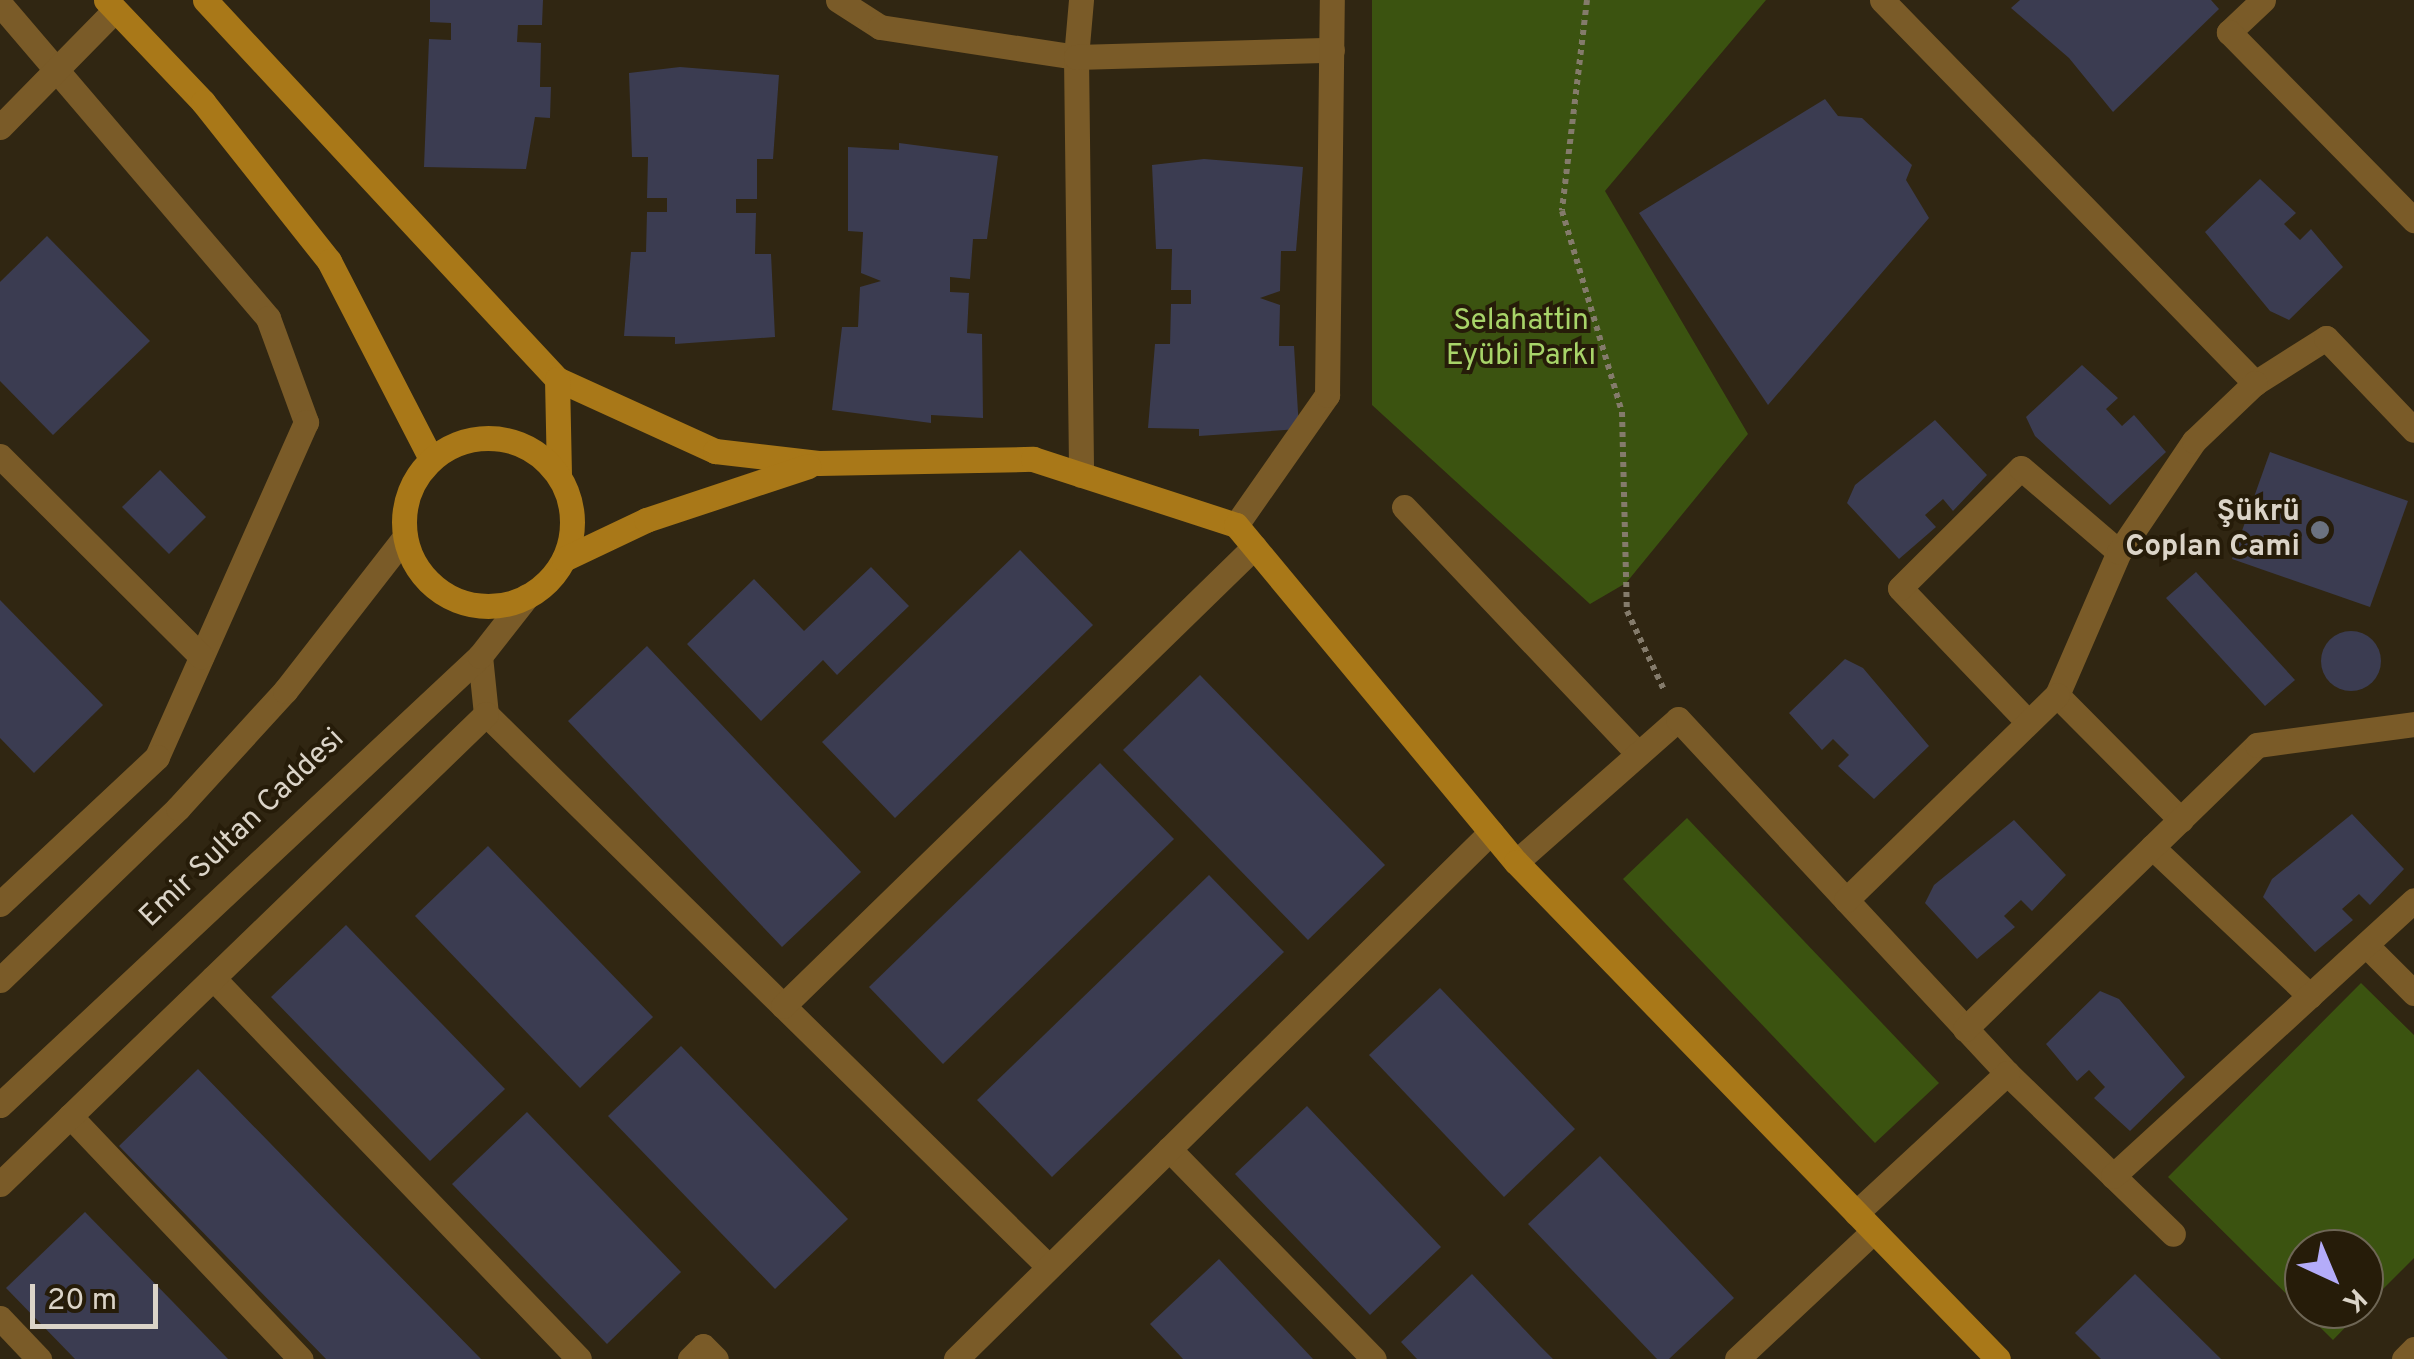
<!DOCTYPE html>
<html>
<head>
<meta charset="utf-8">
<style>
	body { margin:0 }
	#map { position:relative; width:2414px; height:1359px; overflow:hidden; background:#302612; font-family:Overpass,sans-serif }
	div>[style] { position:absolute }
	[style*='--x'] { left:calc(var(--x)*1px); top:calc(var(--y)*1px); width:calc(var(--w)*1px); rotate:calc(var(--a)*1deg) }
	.green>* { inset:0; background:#3b5310 }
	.building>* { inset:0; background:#3b3c51 }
	.round { border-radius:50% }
	.path>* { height:6px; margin-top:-3px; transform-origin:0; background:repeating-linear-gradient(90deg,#847b6b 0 5px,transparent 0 10px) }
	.lane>* { height:25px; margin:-12.5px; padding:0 12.5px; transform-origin:12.5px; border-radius:12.5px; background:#7a5b28 }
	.street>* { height:25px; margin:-12.5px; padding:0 12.5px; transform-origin:12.5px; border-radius:12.5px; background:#7a5b28 }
	.secondary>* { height:25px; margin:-12.5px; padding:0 12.5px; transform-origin:12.5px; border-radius:12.5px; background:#a97818 }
	.secondary>.ring { margin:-12.5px; padding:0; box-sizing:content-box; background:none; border:25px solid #a97818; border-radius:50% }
	.dots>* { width:28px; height:28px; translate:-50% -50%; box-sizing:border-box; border:5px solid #261c09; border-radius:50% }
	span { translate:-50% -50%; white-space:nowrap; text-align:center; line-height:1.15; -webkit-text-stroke:8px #261c09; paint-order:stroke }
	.park-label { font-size:30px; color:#a8d469 }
	.poi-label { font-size:30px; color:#dbd4c8; font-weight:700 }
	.right { translate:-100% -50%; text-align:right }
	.street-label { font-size:30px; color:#dbd4c8 }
	.north { position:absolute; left:2284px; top:1229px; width:100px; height:100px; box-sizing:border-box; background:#261c09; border:2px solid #6e6655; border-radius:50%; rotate:136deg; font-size:28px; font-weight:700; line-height:40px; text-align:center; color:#dbd4c8 }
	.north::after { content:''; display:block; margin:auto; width:35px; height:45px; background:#b4acf9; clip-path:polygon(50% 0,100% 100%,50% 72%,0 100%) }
	.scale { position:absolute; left:30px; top:1284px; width:128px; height:45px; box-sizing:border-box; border:5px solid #dbd4c8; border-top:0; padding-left:12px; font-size:30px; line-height:35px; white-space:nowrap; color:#dbd4c8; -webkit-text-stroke:8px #261c09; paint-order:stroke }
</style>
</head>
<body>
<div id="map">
	<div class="green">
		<i style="clip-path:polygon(1372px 0,1766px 0,1605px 191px,1748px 434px,1626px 583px,1590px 604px,1372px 405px)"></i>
		<i style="clip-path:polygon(1687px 818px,1939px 1083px,1875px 1143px,1623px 879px)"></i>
		<i style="clip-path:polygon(2361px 983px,2414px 1035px,2414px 1258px,2364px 1308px,2364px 1249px,2304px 1249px,2304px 1309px,2363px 1309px,2333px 1340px,2168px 1177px)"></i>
	</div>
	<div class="building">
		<i style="clip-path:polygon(430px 0,543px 0,542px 25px,518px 25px,517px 42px,541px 43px,540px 87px,551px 87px,550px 118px,535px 117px,526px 169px,424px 167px,429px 39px,451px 40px,451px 23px,430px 22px)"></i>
		<i style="clip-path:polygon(2020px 0,2211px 0,2219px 9px,2113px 112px,2069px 58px,2011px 8px)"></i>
		<i style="clip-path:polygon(680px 67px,779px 75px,773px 159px,757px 159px,757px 199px,736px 199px,736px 213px,756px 213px,755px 254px,771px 254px,775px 337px,675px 344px,675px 337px,624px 336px,631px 252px,646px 252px,647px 212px,667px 212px,667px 198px,647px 198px,648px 157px,632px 157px,629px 73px)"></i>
		<i style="clip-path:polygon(1825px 99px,1838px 116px,1862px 118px,1912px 165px,1906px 180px,1929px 218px,1768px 405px,1639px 213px)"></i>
		<i style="clip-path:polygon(899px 143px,998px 156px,987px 239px,973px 239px,970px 279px,950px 277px,950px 292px,969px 293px,967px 333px,982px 334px,983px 418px,931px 415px,931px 423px,832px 410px,842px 327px,858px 327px,860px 287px,881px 281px,861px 273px,863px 232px,848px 231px,848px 147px,899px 150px)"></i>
		<i style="clip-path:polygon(1204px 159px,1303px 167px,1296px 251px,1281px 251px,1280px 291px,1260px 298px,1280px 305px,1279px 346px,1294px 346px,1299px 429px,1199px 436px,1199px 429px,1148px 428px,1155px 344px,1170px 344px,1171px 304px,1191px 304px,1191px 290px,1171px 290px,1172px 249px,1156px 249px,1152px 165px)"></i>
		<i style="clip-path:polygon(2260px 179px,2296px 213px,2284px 224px,2300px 240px,2311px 229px,2343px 267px,2289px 320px,2270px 311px,2205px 232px)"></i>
		<i style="clip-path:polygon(47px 236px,150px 341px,53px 435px,0 381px,0 282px)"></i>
		<i style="clip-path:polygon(2082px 365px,2118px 398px,2106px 409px,2122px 426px,2134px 415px,2166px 452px,2110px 505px,2035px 436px,2026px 417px)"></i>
		<i style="clip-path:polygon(1935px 420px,1987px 475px,1953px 511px,1943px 499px,1925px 515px,1936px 527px,1899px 559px,1847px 503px,1855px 485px)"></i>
		<i style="clip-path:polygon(2270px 452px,2408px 501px,2370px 607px,2232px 559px)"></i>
		<i style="clip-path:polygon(160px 470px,206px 517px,169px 554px,122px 507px)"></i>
		<i style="clip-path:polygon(1020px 550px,1093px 625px,895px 818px,822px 742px)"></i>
		<i style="clip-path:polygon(871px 567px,909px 606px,837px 675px,823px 660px,761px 721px,687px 644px,754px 579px,804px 631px)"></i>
		<i style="clip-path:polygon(2196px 572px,2295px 680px,2265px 706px,2166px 598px)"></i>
		<i style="clip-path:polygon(0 600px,103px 705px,34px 773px,0 738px)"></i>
		<i class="round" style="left:2321px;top:631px;width:60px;height:60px"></i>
		<i style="clip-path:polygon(647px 646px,861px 872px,782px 947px,568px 721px)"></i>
		<i style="clip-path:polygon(1845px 659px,1863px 668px,1929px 746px,1874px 799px,1838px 766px,1849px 755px,1833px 739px,1822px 750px,1789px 713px)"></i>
		<i style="clip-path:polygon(1200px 675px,1385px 865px,1308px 940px,1123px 750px)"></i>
		<i style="clip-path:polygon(1100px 763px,1174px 839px,943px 1064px,869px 987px)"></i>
		<i style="clip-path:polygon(2352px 814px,2404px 869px,2370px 905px,2359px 894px,2342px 909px,2353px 920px,2315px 952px,2263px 897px,2272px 879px)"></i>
		<i style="clip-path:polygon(2014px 820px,2066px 875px,2032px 911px,2021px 900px,2004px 916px,2015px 927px,1977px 959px,1925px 903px,1934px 885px)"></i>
		<i style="clip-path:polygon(488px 846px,653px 1017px,580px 1088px,415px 916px)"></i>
		<i style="clip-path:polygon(1209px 875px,1284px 952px,1052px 1177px,977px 1100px)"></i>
		<i style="clip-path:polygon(346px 925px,505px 1089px,430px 1161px,271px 997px)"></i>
		<i style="clip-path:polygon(1440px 988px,1575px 1129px,1504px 1197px,1369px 1055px)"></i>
		<i style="clip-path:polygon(2100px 991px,2119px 999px,2185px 1077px,2130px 1131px,2094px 1098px,2105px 1087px,2089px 1070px,2077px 1081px,2046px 1044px)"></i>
		<i style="clip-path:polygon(681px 1046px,848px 1219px,775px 1289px,608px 1116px)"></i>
		<i style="clip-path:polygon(198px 1069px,337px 1212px,481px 1359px,326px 1359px,119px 1146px)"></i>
		<i style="clip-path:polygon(1307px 1106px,1441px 1247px,1370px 1315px,1235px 1174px)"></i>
		<i style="clip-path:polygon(527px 1112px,681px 1272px,607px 1344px,452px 1184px)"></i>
		<i style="clip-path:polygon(1600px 1156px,1734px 1298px,1669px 1359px,1657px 1359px,1528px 1224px)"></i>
		<i style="clip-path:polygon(85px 1212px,172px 1301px,228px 1359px,75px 1359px,6px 1288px)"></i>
		<i style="clip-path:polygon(1219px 1259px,1313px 1359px,1183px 1359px,1150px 1324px)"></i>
		<i style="clip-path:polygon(1472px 1274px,1539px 1345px,1553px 1359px,1417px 1359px,1401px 1342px)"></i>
		<i style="clip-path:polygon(2135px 1274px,2221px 1359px,2101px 1359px,2075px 1333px)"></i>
	</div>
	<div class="path">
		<i style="--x:1587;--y:0;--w:212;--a:96.8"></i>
		<i style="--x:1562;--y:211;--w:210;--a:73.4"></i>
		<i style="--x:1622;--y:412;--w:199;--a:88.6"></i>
		<i style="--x:1627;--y:611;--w:87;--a:64.9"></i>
	</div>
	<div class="lane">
		<i style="--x:1404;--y:507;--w:340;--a:46.5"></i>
		<i style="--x:2366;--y:945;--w:68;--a:45"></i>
	</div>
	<div class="street">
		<i style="--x:838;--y:0;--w:50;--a:32.7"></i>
		<i style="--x:880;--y:27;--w:198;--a:8.7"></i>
		<i style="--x:1076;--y:57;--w:418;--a:89.3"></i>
		<i style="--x:1081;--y:0;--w:57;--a:95"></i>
		<i style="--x:1076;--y:57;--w:256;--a:-1.6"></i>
		<i style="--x:1882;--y:0;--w:535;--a:45.76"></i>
		<i style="--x:2255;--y:383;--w:84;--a:-32.4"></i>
		<i style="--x:2326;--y:338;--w:127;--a:46.3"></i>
		<i style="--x:2263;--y:0;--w:47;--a:136.7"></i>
		<i style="--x:2229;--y:32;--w:264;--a:45.5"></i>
		<i style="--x:0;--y:4;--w:413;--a:49.5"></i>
		<i style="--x:268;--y:318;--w:111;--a:69.9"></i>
		<i style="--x:306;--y:422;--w:367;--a:114"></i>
		<i style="--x:157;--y:757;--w:215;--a:136.9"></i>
		<i style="--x:0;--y:127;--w:164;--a:-45.5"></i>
		<i style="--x:0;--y:456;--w:284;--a:44.9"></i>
		<i style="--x:1236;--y:525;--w:159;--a:-55"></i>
		<i style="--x:1327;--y:395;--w:395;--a:-89.3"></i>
		<i style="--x:480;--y:656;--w:58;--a:84.1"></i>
		<i style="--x:486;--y:714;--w:789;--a:44.49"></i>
		<i style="--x:2028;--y:722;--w:185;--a:-133.7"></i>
		<i style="--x:1900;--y:588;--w:170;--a:-44.8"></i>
		<i style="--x:2021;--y:468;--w:129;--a:40.6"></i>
		<i style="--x:2181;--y:820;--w:176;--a:-134.8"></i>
		<i style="--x:2057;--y:695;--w:156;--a:-66.6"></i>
		<i style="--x:2119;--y:552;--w:134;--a:-56"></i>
		<i style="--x:2194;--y:441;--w:84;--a:-43.6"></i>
		<i style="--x:2152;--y:847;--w:217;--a:43.3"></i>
		<i style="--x:1516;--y:862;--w:216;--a:-41.4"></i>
		<i style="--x:1678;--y:719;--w:483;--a:47.1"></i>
		<i style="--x:2007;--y:1073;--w:231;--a:44.1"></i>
		<i style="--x:1846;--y:900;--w:294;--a:-44.2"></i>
		<i style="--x:213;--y:978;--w:528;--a:46.15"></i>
		<i style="--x:0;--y:980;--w:248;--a:-44"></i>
		<i style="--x:178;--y:808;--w:159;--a:-47.6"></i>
		<i style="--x:285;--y:691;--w:195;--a:-52.1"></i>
		<i style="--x:783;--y:1006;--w:658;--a:-44.26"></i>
		<i style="--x:1965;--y:1029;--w:407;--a:-44.2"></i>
		<i style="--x:2257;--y:745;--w:158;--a:-7.6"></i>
		<i style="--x:0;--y:1105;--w:657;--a:-43.09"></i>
		<i style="--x:480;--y:656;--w:76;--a:-51.9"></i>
		<i style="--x:70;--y:1116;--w:335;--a:46.5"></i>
		<i style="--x:1169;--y:1149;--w:293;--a:45.7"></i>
		<i style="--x:2113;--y:1176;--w:408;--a:-42.5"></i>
		<i style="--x:0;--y:1184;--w:676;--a:-44.04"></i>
		<i style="--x:1856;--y:1213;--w:206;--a:-42.8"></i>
		<i style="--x:0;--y:1318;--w:57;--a:46.4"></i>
		<i style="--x:690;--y:1359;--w:18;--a:-45"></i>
		<i style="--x:703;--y:1346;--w:18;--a:45"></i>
		<i style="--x:956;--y:1359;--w:751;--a:-44.57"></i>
		<i style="--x:1737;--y:1359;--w:187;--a:-43.1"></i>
		<i style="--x:2404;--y:1359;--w:14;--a:-45"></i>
	</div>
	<div class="secondary">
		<i style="--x:106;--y:0;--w:141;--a:46.4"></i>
		<i style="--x:203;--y:102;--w:203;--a:51.6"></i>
		<i style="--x:329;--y:261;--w:223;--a:62.7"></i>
		<i style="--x:205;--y:0;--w:517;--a:47.12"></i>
		<i style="--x:557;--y:379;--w:174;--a:24.5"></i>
		<i style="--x:715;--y:451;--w:104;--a:6.6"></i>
		<i style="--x:818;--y:463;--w:215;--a:-1.1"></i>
		<i style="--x:1033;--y:459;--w:213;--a:18"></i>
		<i style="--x:1236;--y:525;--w:438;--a:50.3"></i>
		<i style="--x:1516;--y:862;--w:692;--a:45.88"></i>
		<i style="--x:557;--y:379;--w:96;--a:88.8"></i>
		<i class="ring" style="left:404px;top:438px;width:143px;height:143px"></i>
		<i style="--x:564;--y:559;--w:91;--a:-25.4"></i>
		<i style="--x:646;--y:520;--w:171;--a:-18.4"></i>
	</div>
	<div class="dots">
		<i style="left:2320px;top:530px;background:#6b7280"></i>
	</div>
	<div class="park-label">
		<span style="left:1521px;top:339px">Selahattin<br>Eyübi Parkı</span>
	</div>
	<div class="poi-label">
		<span class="right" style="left:2300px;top:530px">Şükrü<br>Coplan Cami</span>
	</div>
	<div class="street-label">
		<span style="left:243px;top:829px;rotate:-44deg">Emir Sultan Caddesi</span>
	</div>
	<div class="north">K</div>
	<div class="scale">20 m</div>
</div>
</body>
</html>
